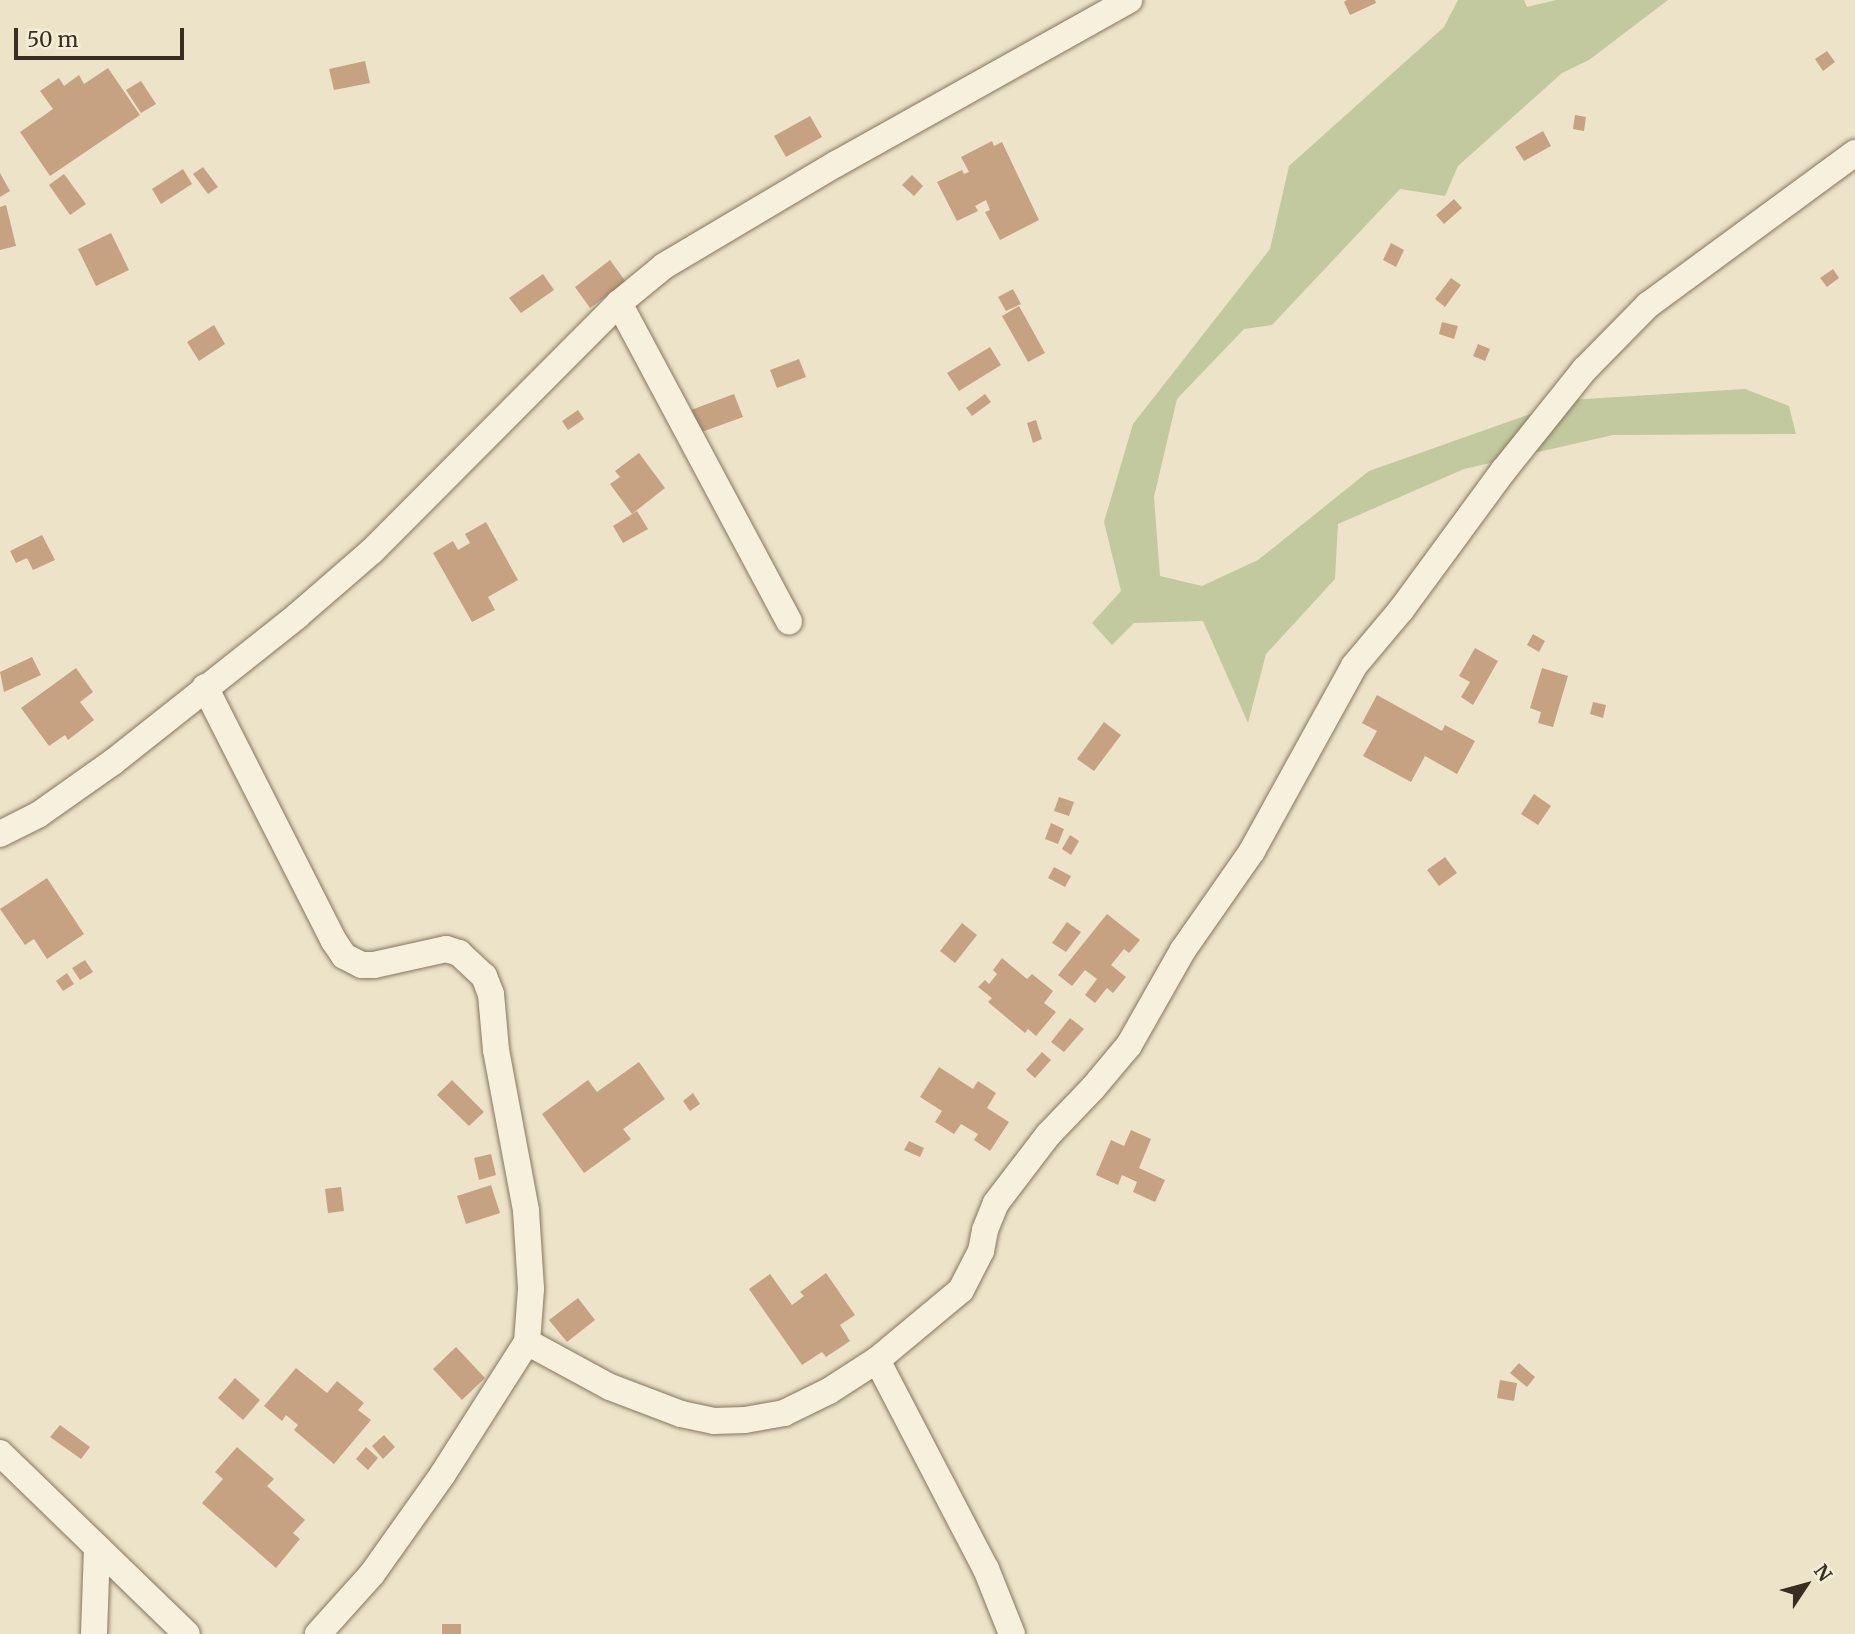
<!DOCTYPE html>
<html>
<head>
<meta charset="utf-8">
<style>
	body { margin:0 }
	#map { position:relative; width:1855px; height:1634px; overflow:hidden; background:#ece3c9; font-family:Merriweather,serif }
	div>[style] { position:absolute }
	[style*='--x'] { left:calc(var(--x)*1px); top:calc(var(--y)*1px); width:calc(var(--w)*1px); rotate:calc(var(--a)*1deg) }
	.green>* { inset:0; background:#c2c99e }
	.building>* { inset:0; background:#c7a282 }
	.roads { filter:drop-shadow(0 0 2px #87765f) drop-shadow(0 0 2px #87765f) }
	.minor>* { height:26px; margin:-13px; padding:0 13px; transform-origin:13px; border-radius:13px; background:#f7f0dc }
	span { translate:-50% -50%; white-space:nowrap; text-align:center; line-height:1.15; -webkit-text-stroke:5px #f4edd8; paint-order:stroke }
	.north { position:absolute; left:1771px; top:1550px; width:70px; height:70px; -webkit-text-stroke:5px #f4edd8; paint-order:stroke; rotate:54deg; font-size:19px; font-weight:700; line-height:28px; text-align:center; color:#392e21 }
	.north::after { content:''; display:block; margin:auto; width:24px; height:32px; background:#392e21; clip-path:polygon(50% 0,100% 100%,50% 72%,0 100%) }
	.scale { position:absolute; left:14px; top:28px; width:170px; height:32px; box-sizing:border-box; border:4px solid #392e21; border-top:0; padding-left:9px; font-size:21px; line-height:24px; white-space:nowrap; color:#392e21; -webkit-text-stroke:5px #f4edd8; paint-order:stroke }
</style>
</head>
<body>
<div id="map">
	<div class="green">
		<i style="clip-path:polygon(1458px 0,1524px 0,1527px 7px,1556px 0,1668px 0,1589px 60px,1562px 73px,1458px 166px,1445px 196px,1400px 189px,1272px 325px,1244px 329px,1177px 399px,1154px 497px,1160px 576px,1202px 586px,1258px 560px,1369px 471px,1570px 400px,1745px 389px,1789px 406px,1796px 434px,1613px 435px,1464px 469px,1338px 524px,1335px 579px,1266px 654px,1248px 723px,1203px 621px,1134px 623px,1112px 645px,1092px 623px,1121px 591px,1104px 522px,1133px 424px,1270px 249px,1289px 166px,1444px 27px)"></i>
	</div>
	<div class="building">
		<i style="clip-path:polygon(1347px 0,1375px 0,1376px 3px,1350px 15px,1344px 2px)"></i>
		<i style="clip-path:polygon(1827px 51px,1835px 62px,1823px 71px,1815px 59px)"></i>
		<i style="clip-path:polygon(365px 61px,370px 83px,334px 90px,329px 69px)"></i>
		<i style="clip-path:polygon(108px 68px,140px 115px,50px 176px,20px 132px,53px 109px,40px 91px,59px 78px,64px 86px,79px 75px,84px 84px)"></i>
		<i style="clip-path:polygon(141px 81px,156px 104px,141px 113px,126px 90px)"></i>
		<i style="clip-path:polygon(1575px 115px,1586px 117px,1584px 131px,1573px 129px)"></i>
		<i style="clip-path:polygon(810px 116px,822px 137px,786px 157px,774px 136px)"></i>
		<i style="clip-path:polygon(1543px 131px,1551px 146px,1524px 161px,1515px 147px)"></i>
		<i style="clip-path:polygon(992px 141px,994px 146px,1002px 142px,1039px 220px,1000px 240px,985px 212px,990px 210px,986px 200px,975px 206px,978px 211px,957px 221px,937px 182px,962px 170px,964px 174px,969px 172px,961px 157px)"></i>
		<i style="clip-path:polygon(203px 167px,218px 187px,208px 194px,193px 174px)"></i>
		<i style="clip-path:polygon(183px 169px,192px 184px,161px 204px,152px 189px)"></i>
		<i style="clip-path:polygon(0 173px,10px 191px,0 197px)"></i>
		<i style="clip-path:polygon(64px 174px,86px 204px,70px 215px,49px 185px)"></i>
		<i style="clip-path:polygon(912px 175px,923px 186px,914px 196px,902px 185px)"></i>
		<i style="clip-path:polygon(1454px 199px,1462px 208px,1444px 224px,1436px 215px)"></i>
		<i style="clip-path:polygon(6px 205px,16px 246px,0 250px,0 207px)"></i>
		<i style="clip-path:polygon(111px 233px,129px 270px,96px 286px,78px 249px)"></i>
		<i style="clip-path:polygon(1391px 243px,1404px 250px,1396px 267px,1383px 260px)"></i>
		<i style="clip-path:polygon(610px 260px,626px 282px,590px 308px,575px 287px)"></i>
		<i style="clip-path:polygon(1833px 269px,1839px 278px,1827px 287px,1820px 278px)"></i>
		<i style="clip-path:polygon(543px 274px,554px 290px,521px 313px,509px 298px)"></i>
		<i style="clip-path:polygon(1451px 278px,1461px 285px,1445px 307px,1435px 299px)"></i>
		<i style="clip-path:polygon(1013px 289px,1021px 304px,1006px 311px,998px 297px)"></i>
		<i style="clip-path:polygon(1019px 306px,1045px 353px,1028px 362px,1002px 316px)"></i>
		<i style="clip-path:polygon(1442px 322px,1458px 326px,1454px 339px,1439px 334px)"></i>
		<i style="clip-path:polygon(214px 325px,225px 344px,199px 361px,187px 342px)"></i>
		<i style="clip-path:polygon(1478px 344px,1490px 349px,1485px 361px,1473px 356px)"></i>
		<i style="clip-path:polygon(990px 347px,1001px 365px,959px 391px,947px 373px)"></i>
		<i style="clip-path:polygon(799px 359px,806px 377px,777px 388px,770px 370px)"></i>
		<i style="clip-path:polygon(734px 394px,743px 417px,699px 433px,691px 410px)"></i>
		<i style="clip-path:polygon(985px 394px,991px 402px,972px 416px,966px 408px)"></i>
		<i style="clip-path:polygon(578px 410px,584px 419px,568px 430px,562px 421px)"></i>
		<i style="clip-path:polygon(1036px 420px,1042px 439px,1033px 443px,1027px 423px)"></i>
		<i style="clip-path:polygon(639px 453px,665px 488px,632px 514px,610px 484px,620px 477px,615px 471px)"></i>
		<i style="clip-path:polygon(637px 511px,648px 529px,623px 543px,613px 526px)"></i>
		<i style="clip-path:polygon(486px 522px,518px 580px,488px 597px,495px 610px,472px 622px,433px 553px,453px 541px,458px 550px,470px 543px,465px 534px)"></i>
		<i style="clip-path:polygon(42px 535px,55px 560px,33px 570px,27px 558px,16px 563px,10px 551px)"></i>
		<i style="clip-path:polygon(1533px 634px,1545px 641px,1539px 652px,1527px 645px)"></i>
		<i style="clip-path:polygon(1475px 648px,1498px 661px,1473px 705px,1461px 697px,1470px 682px,1459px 676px)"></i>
		<i style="clip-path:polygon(32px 657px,41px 675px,4px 692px,0 672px)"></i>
		<i style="clip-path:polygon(76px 668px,93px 692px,80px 702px,94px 720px,68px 740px,65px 735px,49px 746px,21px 708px)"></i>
		<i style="clip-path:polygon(1542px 668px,1568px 676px,1553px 727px,1538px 723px,1541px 712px,1530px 708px)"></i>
		<i style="clip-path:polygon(1377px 695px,1442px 731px,1445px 725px,1475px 741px,1457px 774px,1425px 756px,1411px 782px,1363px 756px,1377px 731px,1362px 723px)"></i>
		<i style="clip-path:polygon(1593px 702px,1606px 705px,1603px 718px,1590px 714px)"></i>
		<i style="clip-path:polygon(1104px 722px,1121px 735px,1094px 771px,1077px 759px)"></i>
		<i style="clip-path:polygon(1534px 794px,1551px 806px,1538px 825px,1521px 814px)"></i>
		<i style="clip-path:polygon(1059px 797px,1074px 802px,1069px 816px,1054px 811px)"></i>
		<i style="clip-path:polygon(1051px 823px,1064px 829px,1058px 844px,1045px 839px)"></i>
		<i style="clip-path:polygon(1070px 835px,1079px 841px,1071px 855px,1062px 849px)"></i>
		<i style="clip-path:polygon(1445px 857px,1457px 873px,1439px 886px,1427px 870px)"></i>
		<i style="clip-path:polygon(1054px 867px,1071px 876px,1065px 887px,1048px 878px)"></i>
		<i style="clip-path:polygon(47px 878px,84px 934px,47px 959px,34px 939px,25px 945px,0 909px)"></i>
		<i style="clip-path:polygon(1107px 914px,1140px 940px,1129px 953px,1124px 949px,1111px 965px,1126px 977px,1113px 993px,1107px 988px,1095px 1003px,1085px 995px,1097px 979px,1085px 970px,1072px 986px,1058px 975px)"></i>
		<i style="clip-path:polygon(1067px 922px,1081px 932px,1066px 952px,1052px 943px)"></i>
		<i style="clip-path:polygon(962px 923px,977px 935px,955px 963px,940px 951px)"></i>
		<i style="clip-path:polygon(1002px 958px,1027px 979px,1032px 974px,1053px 991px,1044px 1003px,1056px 1012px,1036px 1036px,1028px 1029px,1025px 1033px,988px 1002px,992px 998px,978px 987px,985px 980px,989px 984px,997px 974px,993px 970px)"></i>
		<i style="clip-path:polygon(85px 960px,93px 972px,80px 980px,72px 968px)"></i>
		<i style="clip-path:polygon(67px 973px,74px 984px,63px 991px,56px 981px)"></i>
		<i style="clip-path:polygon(1070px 1018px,1084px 1029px,1064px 1052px,1051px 1042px)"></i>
		<i style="clip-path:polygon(1042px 1052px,1051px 1060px,1035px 1078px,1026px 1070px)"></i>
		<i style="clip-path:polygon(639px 1062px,665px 1099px,623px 1129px,631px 1139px,584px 1173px,542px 1114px,588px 1080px,597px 1092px)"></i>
		<i style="clip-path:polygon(939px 1067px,973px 1089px,978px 1081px,996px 1093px,987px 1108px,1009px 1122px,990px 1151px,974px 1140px,978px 1134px,961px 1124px,954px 1134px,935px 1122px,942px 1111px,920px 1097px)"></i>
		<i style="clip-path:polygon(452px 1080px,484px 1112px,469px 1126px,437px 1095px)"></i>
		<i style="clip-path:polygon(693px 1093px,700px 1104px,690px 1111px,683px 1101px)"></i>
		<i style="clip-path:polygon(1131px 1130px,1151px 1139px,1139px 1168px,1165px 1180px,1155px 1202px,1133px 1192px,1137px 1182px,1122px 1175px,1118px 1185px,1096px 1175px,1111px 1140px,1124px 1146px)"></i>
		<i style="clip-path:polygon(909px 1141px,924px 1148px,920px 1157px,904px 1150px)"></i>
		<i style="clip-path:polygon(491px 1154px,496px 1175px,479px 1180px,474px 1158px)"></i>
		<i style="clip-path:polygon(491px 1185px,500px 1213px,466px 1224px,457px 1196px)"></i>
		<i style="clip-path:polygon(341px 1187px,344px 1211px,328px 1213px,325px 1189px)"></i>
		<i style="clip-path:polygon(826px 1273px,855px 1315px,840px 1325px,850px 1341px,826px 1357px,822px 1352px,802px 1365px,749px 1289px,770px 1274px,792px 1305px,804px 1296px,800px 1292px)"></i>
		<i style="clip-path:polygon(578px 1298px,595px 1320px,567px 1342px,549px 1320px)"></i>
		<i style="clip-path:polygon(456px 1347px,485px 1378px,462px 1400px,433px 1369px)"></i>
		<i style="clip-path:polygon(1519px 1363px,1535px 1377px,1527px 1387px,1510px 1373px)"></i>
		<i style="clip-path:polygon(296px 1368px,327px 1393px,337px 1381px,364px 1403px,358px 1410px,371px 1420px,334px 1464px,294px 1430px,298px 1425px,286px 1415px,282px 1421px,264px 1406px)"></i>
		<i style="clip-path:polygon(235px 1378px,260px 1400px,243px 1420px,218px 1398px)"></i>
		<i style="clip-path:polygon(1500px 1380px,1517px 1383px,1514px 1401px,1497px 1398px)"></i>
		<i style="clip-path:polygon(60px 1425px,90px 1447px,81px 1459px,50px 1437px)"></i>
		<i style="clip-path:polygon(384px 1435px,395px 1447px,383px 1459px,372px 1446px)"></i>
		<i style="clip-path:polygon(237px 1447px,274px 1479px,267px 1486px,305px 1520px,293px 1533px,300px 1539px,276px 1568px,202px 1503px,223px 1479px,215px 1472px)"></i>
		<i style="clip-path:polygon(366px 1447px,378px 1458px,368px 1470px,356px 1459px)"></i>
		<i style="clip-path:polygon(442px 1624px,461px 1624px,461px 1634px,442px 1634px)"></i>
	</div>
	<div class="roads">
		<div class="minor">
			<i style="--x:619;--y:303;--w:361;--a:61.9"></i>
			<i style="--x:205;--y:687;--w:285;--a:63.1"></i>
			<i style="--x:334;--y:941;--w:18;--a:56"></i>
			<i style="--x:344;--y:956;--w:20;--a:27"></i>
			<i style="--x:362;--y:965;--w:12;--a:0"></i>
			<i style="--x:374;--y:965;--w:74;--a:-12.5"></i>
			<i style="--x:446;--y:949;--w:14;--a:17"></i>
			<i style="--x:459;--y:953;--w:34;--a:43"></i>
			<i style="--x:484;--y:976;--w:19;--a:69"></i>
			<i style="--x:491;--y:994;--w:56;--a:84.9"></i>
			<i style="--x:496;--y:1050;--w:164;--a:79.4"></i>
			<i style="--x:526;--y:1211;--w:78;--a:86.3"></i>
			<i style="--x:531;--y:1289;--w:53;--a:94.3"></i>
			<i style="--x:527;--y:1342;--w:156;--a:122.5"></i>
			<i style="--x:443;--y:1474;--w:123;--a:125.4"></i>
			<i style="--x:372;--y:1574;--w:81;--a:132"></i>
			<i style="--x:0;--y:834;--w:42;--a:-26.6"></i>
			<i style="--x:38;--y:815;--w:92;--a:-35.2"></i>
			<i style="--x:113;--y:762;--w:235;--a:-38.4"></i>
			<i style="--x:297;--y:616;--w:99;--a:-40.9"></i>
			<i style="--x:372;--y:551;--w:350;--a:-45.1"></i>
			<i style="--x:619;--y:303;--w:58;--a:-39.4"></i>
			<i style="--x:664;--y:266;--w:200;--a:-30.7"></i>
			<i style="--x:836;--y:164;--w:336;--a:-29.2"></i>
			<i style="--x:527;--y:1342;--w:94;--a:28.5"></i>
			<i style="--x:610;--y:1387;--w:76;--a:20.8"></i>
			<i style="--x:681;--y:1414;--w:34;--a:12"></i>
			<i style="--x:714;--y:1421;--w:31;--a:-2"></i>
			<i style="--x:745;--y:1420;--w:40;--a:-10"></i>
			<i style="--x:784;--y:1413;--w:50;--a:-26.1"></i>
			<i style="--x:829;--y:1391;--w:57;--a:-32.9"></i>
			<i style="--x:877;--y:1360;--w:109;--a:-39.8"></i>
			<i style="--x:961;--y:1290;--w:44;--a:-62.9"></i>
			<i style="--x:981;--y:1251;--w:21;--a:-79"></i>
			<i style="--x:985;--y:1230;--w:29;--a:-68"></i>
			<i style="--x:996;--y:1203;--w:86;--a:-52.6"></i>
			<i style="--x:1048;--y:1135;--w:65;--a:-46.2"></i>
			<i style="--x:1093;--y:1088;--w:56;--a:-50.1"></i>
			<i style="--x:1129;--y:1045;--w:109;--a:-60.4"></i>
			<i style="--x:1183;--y:950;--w:121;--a:-55.1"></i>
			<i style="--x:1252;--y:851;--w:211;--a:-61.1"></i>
			<i style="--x:1354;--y:666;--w:73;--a:-50"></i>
			<i style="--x:1401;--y:610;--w:174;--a:-53.7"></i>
			<i style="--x:1504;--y:470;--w:129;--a:-51.3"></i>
			<i style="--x:1585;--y:369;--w:90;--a:-45.5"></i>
			<i style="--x:1648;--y:305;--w:257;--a:-36.3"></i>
			<i style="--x:877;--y:1360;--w:236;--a:62.5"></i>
			<i style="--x:986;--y:1569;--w:70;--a:68.2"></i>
			<i style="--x:0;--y:1453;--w:260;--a:44.1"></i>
			<i style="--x:94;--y:1634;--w:87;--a:-88"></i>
		</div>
	</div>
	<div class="north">N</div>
	<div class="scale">50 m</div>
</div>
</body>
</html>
